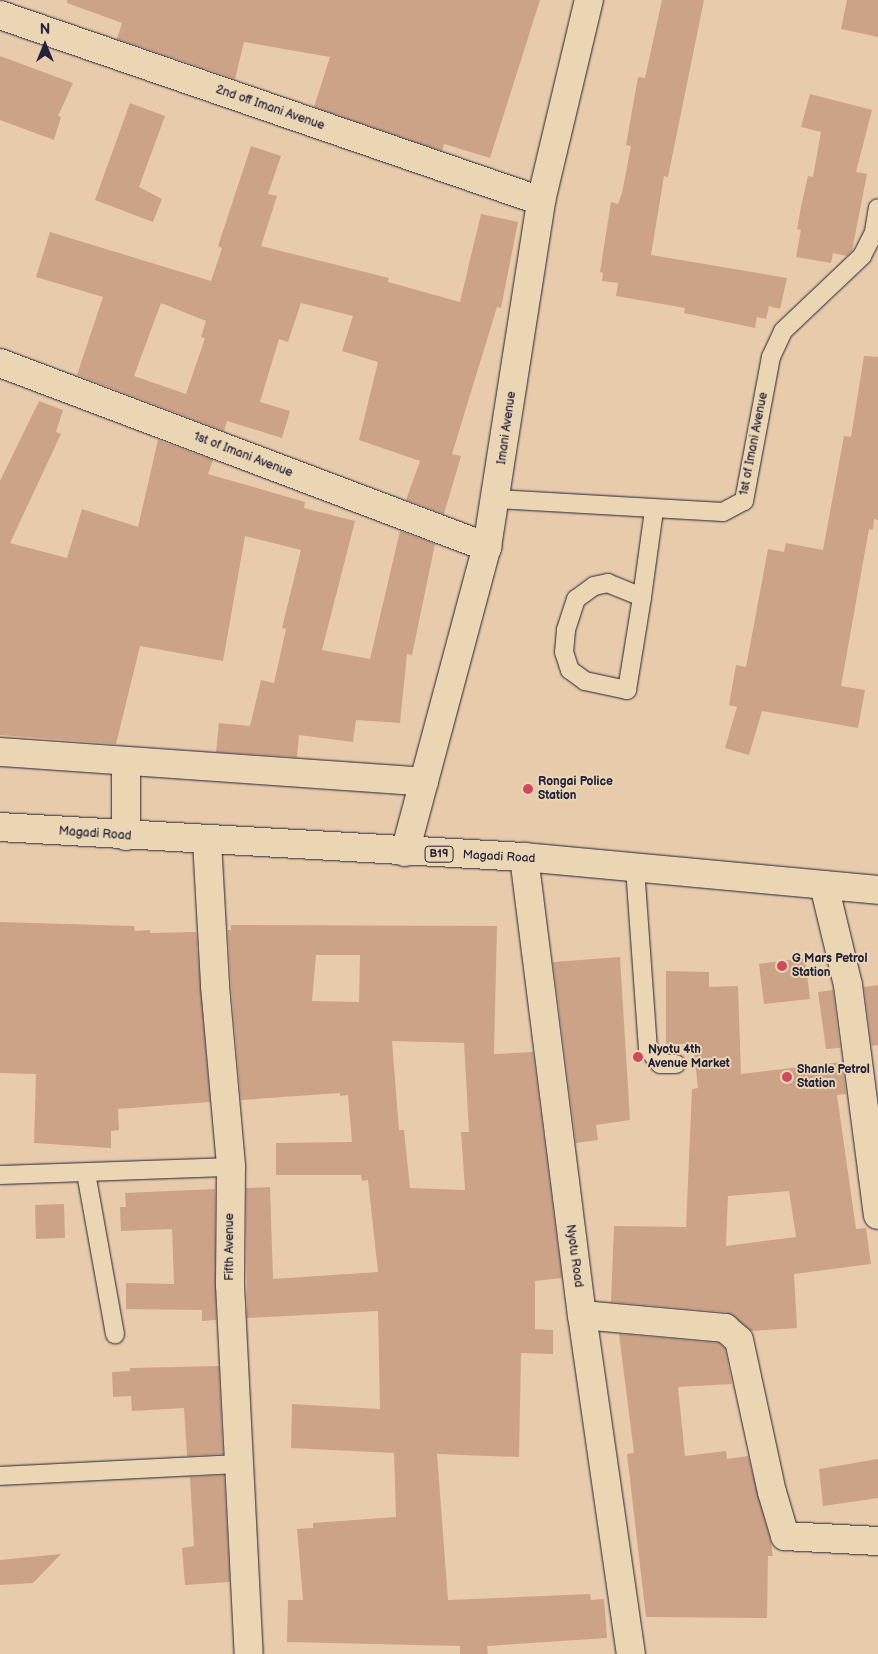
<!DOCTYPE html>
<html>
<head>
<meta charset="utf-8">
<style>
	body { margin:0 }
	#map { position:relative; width:878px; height:1654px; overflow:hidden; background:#e8cbaa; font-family:"Balsamiq Sans",sans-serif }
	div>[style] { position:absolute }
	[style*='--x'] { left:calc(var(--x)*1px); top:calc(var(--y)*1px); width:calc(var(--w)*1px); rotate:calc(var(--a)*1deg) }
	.building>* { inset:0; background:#cda388 }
	.roads { filter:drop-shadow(0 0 1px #22223b) drop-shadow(0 0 1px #22223b) }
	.lane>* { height:18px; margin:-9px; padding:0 9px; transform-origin:9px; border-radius:9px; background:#ebd6b4 }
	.street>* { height:28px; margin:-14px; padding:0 14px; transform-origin:14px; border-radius:14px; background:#ebd6b4 }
	.highway>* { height:28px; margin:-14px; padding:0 14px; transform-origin:14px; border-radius:14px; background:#ebd6b4 }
	.dots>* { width:14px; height:14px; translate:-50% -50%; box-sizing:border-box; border:2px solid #ebd6b4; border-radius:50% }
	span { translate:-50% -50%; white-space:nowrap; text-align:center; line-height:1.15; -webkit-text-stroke:4px #ebd6b4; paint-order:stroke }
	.shield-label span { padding:1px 4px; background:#ebd6b4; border:1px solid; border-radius:4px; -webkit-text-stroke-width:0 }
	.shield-label { font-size:11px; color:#22223b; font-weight:700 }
	.street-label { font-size:12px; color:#22223b }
	.poi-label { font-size:12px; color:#22223b; font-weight:700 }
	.left { translate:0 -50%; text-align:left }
	.north { position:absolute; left:20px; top:20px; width:50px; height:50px; -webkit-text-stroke:4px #ebd6b4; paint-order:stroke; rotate:0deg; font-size:14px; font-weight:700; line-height:20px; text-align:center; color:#22223b }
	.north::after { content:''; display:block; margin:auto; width:18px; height:22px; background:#22223b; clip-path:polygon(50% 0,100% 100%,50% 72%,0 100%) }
</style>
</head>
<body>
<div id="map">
	<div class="building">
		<i style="clip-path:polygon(67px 0,540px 0,490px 158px,444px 144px,442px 151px,314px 107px,330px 57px,244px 42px,235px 79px,117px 39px,122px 23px,67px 3px)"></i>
		<i style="clip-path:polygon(662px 0,704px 0,668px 177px,664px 176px,651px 255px,787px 278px,780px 309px,769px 306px,766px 319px,757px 317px,755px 328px,684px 313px,685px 308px,616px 296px,618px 283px,602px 281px,603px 273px,600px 272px,611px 202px,618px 204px,622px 193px,631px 146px,626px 145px,638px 77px,645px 78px)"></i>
		<i style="clip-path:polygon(847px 0,878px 0,878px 37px,841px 29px)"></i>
		<i style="clip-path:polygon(0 56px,73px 83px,58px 116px,61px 117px,54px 140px,0 120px)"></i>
		<i style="clip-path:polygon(810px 94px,872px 110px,856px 172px,867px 174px,852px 251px,847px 256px,833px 253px,831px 263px,796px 257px,801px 230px,797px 229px,801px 207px,808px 176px,813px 177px,821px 132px,801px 127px)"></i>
		<i style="clip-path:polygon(130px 103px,165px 116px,139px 187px,162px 199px,153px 222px,95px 200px)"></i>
		<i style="clip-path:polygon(evenodd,251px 146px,281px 156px,268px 194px,277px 196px,261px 246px,389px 278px,388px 282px,460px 302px,481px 214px,518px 222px,501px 308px,497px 307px,452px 454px,461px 456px,444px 514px,406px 500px,420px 461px,359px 440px,378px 362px,342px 351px,353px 316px,301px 303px,288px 342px,279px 339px,260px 402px,290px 411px,282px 438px,227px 421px,224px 431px,77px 375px,103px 297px,36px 277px,50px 232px,211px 281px,222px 248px,218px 246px,251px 146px,161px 303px,206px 321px,201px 337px,205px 338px,186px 394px,134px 376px,161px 303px)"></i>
		<i style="clip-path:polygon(864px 356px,878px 357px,878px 520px,874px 519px,873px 530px,869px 529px,841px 686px,865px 690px,858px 728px,762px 711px,749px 755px,725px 748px,737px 707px,729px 705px,736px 665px,746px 667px,768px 549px,784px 552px,786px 543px,823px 550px,844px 436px,851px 437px)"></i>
		<i style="clip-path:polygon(39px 401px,63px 410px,56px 432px,61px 434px,10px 543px,67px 558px,82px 509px,138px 527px,158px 440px,213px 460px,208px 474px,305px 502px,304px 508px,355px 521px,322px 650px,370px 659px,400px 531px,435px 544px,412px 655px,407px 654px,400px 723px,356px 720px,353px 742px,299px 735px,297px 757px,216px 752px,219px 723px,250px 726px,261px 680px,274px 683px,286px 629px,282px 628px,301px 550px,245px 536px,223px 661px,140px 646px,116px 744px,0 735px,0 481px)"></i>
		<i style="clip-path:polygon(0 922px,134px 926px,135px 931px,150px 930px,150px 933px,196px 932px,210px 1102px,118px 1109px,119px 1130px,111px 1131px,111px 1148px,34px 1143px,36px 1074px,0 1073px)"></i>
		<i style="clip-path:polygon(evenodd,231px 925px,497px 926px,494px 1054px,533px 1052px,562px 1278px,535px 1281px,535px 1329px,553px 1330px,553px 1354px,521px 1353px,519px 1457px,437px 1454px,448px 1600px,590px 1594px,591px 1600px,604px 1599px,607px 1638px,487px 1646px,488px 1654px,460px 1654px,460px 1646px,287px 1642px,288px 1600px,303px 1600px,297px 1529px,313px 1528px,313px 1523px,396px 1517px,394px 1453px,291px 1448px,292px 1404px,380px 1409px,378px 1311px,247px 1318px,246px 1188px,270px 1187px,273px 1279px,378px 1272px,368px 1180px,362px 1181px,361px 1175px,276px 1175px,276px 1143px,352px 1142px,348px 1095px,340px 1096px,340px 1093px,241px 1100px,231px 985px,228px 930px,231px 930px,231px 925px,316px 955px,360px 955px,359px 1002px,312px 1001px,316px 955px,231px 925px,392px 1041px,464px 1043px,469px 1132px,461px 1132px,465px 1190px,410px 1188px,404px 1130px,399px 1130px,392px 1041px)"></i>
		<i style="clip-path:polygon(620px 957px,630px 1120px,596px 1125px,598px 1140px,576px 1143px,553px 962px)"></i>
		<i style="clip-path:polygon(805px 958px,810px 999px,764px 1004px,759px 964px)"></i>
		<i style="clip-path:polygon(evenodd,666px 971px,709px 972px,709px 987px,738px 986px,741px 1074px,842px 1062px,846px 1094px,837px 1095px,856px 1229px,866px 1228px,871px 1264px,794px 1274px,797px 1328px,751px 1331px,726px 1312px,611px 1302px,614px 1226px,686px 1227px,692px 1089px,698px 1088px,693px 1044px,666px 1044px,666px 971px,789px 1191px,796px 1237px,726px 1246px,728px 1196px,789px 1191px)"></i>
		<i style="clip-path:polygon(878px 985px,878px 1045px,872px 1046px,864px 987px)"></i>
		<i style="clip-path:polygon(833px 990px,840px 1048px,826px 1049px,818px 992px)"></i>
		<i style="clip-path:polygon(215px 1189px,216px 1320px,202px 1321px,202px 1310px,126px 1309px,126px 1283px,174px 1284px,172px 1229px,121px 1231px,120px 1207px,126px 1207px,125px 1193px)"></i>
		<i style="clip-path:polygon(64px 1204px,65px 1238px,36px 1239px,35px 1205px)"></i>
		<i style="clip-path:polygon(619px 1334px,719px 1343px,725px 1348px,732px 1384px,678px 1387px,685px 1456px,726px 1451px,727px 1459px,748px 1456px,771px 1543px,773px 1556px,768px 1556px,767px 1618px,646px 1617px,627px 1454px,634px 1453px)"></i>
		<i style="clip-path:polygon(219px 1366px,223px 1454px,187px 1456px,184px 1408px,132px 1411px,131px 1396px,113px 1397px,112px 1372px,130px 1371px,130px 1368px)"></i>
		<i style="clip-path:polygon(878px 1459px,878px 1498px,823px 1506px,819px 1469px)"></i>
		<i style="clip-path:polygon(224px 1475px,230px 1582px,185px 1585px,182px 1548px,194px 1546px,190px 1477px)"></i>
		<i style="clip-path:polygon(61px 1554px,33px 1583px,0 1585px,0 1560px)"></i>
	</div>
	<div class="roads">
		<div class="lane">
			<i style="--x:497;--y:499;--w:226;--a:3.3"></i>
			<i style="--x:723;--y:512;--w:24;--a:-28"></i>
			<i style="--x:744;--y:501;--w:147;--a:-79.4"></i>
			<i style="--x:771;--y:357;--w:29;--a:-65"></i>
			<i style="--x:783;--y:331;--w:109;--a:-43.5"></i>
			<i style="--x:862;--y:256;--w:27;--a:-63"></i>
			<i style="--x:874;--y:232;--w:24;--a:-81"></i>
			<i style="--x:642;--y:597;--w:37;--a:-158"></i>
			<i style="--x:608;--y:583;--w:14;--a:168"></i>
			<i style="--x:594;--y:586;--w:22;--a:144"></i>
			<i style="--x:576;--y:599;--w:33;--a:108"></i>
			<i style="--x:566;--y:630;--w:22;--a:95"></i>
			<i style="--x:564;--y:652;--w:19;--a:72"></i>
			<i style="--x:570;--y:670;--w:19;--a:36"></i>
			<i style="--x:585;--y:681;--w:43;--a:12.1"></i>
			<i style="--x:627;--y:690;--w:94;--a:-80.8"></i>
			<i style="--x:642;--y:597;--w:88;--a:-82.1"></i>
			<i style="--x:635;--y:868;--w:181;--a:85.9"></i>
			<i style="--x:648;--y:1049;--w:19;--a:51"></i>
			<i style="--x:660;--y:1064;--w:16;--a:0"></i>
			<i style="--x:86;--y:1173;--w:164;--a:79.8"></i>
			<i style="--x:0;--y:1175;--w:231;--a:-2"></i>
			<i style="--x:0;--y:1476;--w:239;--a:-2.9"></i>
		</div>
		<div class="street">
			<i style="--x:0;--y:15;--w:572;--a:18.97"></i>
			<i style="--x:0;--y:363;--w:521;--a:20.7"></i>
			<i style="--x:0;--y:752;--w:425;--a:4"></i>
			<i style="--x:126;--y:836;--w:75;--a:-90"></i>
			<i style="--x:207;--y:841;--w:145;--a:86.8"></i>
			<i style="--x:215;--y:986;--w:182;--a:84.9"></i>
			<i style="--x:231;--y:1167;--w:118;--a:90.5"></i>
			<i style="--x:230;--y:1285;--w:369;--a:87.1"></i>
			<i style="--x:405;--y:852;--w:316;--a:-75"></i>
			<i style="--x:487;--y:547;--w:350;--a:-81.1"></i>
			<i style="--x:541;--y:201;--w:207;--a:-76.6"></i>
			<i style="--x:524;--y:857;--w:462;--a:82.8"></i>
			<i style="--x:582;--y:1315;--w:343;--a:81.8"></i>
			<i style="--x:824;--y:885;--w:103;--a:76.5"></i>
			<i style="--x:848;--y:985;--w:232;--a:82.6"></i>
			<i style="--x:582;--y:1315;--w:144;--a:5.2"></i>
			<i style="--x:725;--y:1328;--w:18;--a:41"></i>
			<i style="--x:739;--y:1340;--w:156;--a:77.8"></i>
			<i style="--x:772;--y:1492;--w:46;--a:73.5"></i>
			<i style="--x:785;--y:1536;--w:93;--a:3.1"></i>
		</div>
		<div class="highway">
			<i style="--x:0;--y:827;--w:525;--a:3.28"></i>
			<i style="--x:524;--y:857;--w:356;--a:5.3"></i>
		</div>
	</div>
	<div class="dots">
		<i style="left:528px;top:789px;background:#d1495b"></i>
		<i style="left:782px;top:966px;background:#d1495b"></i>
		<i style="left:638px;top:1057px;background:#d1495b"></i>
		<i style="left:787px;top:1077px;background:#d1495b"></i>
	</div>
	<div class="shield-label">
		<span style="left:439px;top:854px">B19</span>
	</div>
	<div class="street-label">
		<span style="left:270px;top:108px;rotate:19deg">2nd off Imani Avenue</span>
		<span style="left:507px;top:428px;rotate:-82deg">Imani Avenue</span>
		<span style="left:754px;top:444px;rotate:-79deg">1st of Imani Avenue</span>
		<span style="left:243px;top:455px;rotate:21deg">1st of Imani Avenue</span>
		<span style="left:95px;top:834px;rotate:4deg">Magadi Road</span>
		<span style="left:499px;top:857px;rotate:3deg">Magadi Road</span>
		<span style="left:230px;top:1247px;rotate:-90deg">Fifth Avenue</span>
		<span style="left:574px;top:1256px;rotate:82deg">Nyotu Road</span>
	</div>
	<div class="poi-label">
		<span class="left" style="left:538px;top:789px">Rongai Police<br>Station</span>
		<span class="left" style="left:792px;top:966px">G Mars Petrol<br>Station</span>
		<span class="left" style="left:648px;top:1057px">Nyotu 4th<br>Avenue Market</span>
		<span class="left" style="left:797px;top:1077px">Shanle Petrol<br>Station</span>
	</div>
	<div class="north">N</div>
</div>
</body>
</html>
